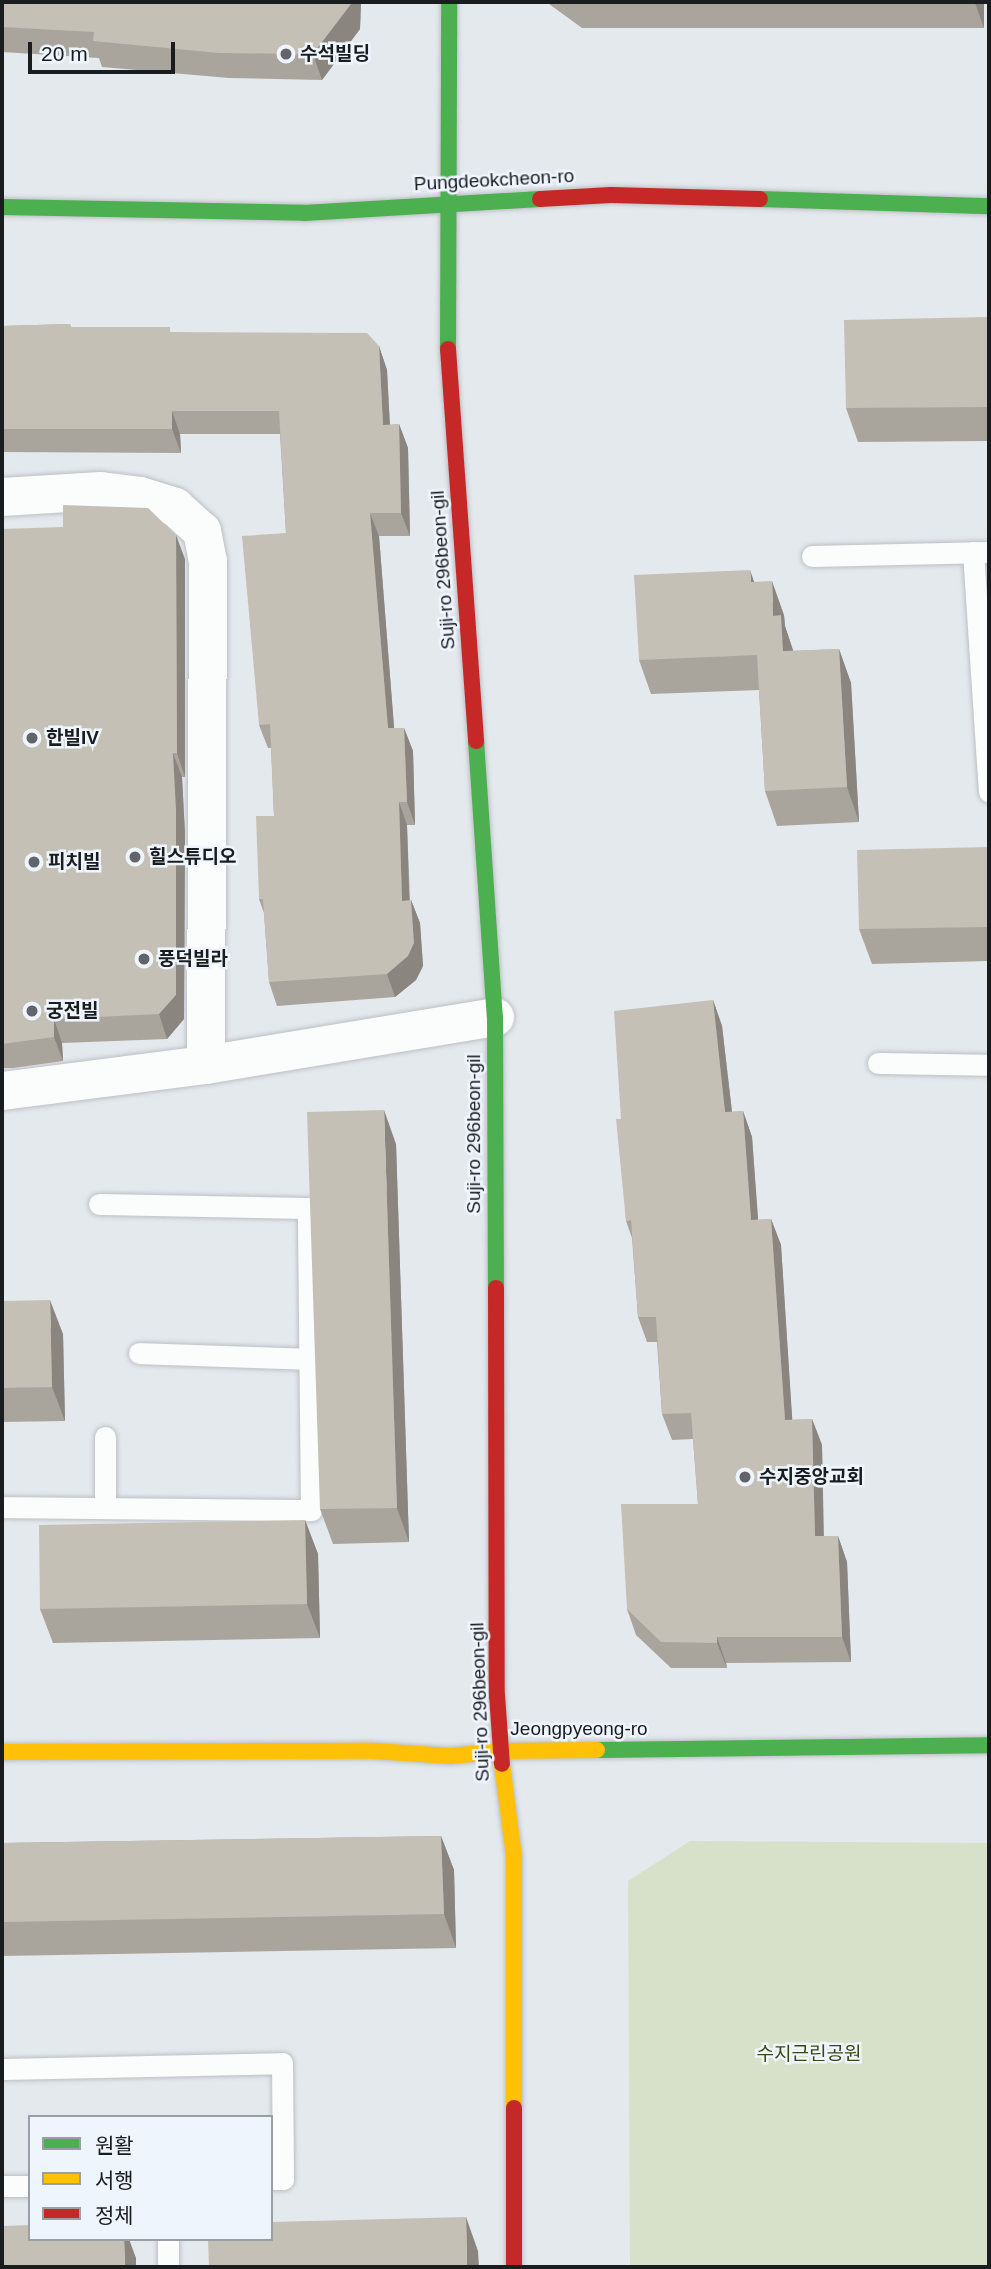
<!DOCTYPE html>
<html>
<head>
<meta charset="utf-8">
<style>
	body { margin:0 }
	#map { position:relative; width:991px; height:2269px; overflow:hidden; background:#e4e9ee; font-family:Arial,"Noto Sans KR",sans-serif }
	div>[style] { position:absolute }
	[style*='--x'] { left:calc(var(--x)*1px); top:calc(var(--y)*1px); width:calc(var(--w)*1px); rotate:calc(var(--a)*1deg) }
	.green>* { inset:0; background:#d7e0c8 }
	.roads { filter:drop-shadow(0 0 2px #bcc0c4) drop-shadow(0 0 2px #bcc0c4) }
	.lane>* { height:21px; margin:-10.5px; padding:0 10.5px; transform-origin:10.5px; border-radius:10.5px; background:#fbfcfc }
	.street>* { height:38px; margin:-19px; padding:0 19px; transform-origin:19px; border-radius:19px; background:#fbfcfc }
	.fast>* { height:16px; margin:-8px; padding:0 8px; transform-origin:8px; border-radius:8px; background:#4caf50 }
	.slow>* { height:16px; margin:-8px; padding:0 8px; transform-origin:8px; border-radius:8px; background:#ffc107 }
	.jam>* { height:16px; margin:-8px; padding:0 8px; transform-origin:8px; border-radius:8px; background:#c62828 }
	.wall>* { inset:0; background:#a9a59d }
	.shaded-wall>* { inset:0; background:#8a867f }
	.building>* { inset:0; background:#c5c0b6 }
	.dots>* { width:19px; height:19px; translate:-50% -50%; box-sizing:border-box; border:4px solid #eff5fd; border-radius:50% }
	span { translate:-50% -50%; white-space:nowrap; text-align:center; line-height:1.15; -webkit-text-stroke:5px #eff5fd; paint-order:stroke }
	.poi-label { font-size:19px; color:#1a1d20; font-weight:700 }
	.left { translate:0 -50%; text-align:left }
	.street-label { font-size:19px; color:#1a1d20 }
	.park-label { font-size:19px; color:#3d4514 }
	.frame { position:absolute; inset:0; border:4px solid #1a1d20; pointer-events:none }
	.legend { position:absolute; left:28px; top:2115px; width:245px; height:126px; box-sizing:border-box; background:#eff5fd; border:2px solid #9a9fa5; margin:0; padding:9px 12px; list-style:none; font-size:21px; color:#1a1d20 }
	.legend li { display:flex; align-items:center; gap:14px; height:35px }
	.legend b { width:35px; border:2px solid #9a9fa5 }
	.scale { position:absolute; left:28px; top:42px; width:147px; height:32px; box-sizing:border-box; border:4px solid #1a1d20; border-top:0; padding-left:9px; font-size:21px; line-height:24px; white-space:nowrap; color:#1a1d20; -webkit-text-stroke:5px #eff5fd; paint-order:stroke }
</style>
</head>
<body>
<div id="map">
	<div class="green">
		<i style="clip-path:polygon(690px 1841px,989px 1843px,989px 2267px,630px 2267px,628px 1881px)"></i>
	</div>
	<div class="roads">
		<div class="lane">
			<i style="--x:973;--y:552;--w:240;--a:86.2"></i>
			<i style="--x:812;--y:556;--w:177;--a:-1.3"></i>
			<i style="--x:878;--y:1063;--w:111;--a:1"></i>
			<i style="--x:139;--y:1353;--w:170;--a:2"></i>
			<i style="--x:105;--y:1506;--w:69;--a:-90"></i>
			<i style="--x:2;--y:1507;--w:309;--a:0.6"></i>
			<i style="--x:311;--y:1510;--w:302;--a:-90.6"></i>
			<i style="--x:308;--y:1208;--w:209;--a:-178.9"></i>
			<i style="--x:2;--y:2069;--w:280;--a:-1.2"></i>
			<i style="--x:282;--y:2063;--w:116;--a:89.5"></i>
			<i style="--x:283;--y:2179;--w:12;--a:180"></i>
			<i style="--x:2;--y:2186;--w:28;--a:0"></i>
			<i style="--x:168;--y:2267;--w:28;--a:-90"></i>
		</div>
		<div class="street">
			<i style="--x:2;--y:497;--w:99;--a:-3.5"></i>
			<i style="--x:101;--y:491;--w:39;--a:7"></i>
			<i style="--x:140;--y:496;--w:37;--a:17"></i>
			<i style="--x:175;--y:507;--w:36;--a:42"></i>
			<i style="--x:202;--y:531;--w:31;--a:79"></i>
			<i style="--x:208;--y:561;--w:504;--a:90.23"></i>
			<i style="--x:2;--y:1091;--w:206;--a:-7.3"></i>
			<i style="--x:206;--y:1065;--w:293;--a:-9.4"></i>
		</div>
		<div class="fast">
			<i style="--x:760;--y:199;--w:229;--a:1.8"></i>
			<i style="--x:2;--y:207;--w:302;--a:1.1"></i>
			<i style="--x:304;--y:213;--w:236;--a:-3.4"></i>
			<i style="--x:448;--y:349;--w:347;--a:-89.8"></i>
			<i style="--x:476;--y:741;--w:277;--a:86.1"></i>
			<i style="--x:495;--y:1017;--w:271;--a:89.8"></i>
			<i style="--x:597;--y:1750;--w:392;--a:-0.7"></i>
		</div>
		<div class="slow">
			<i style="--x:2;--y:1752;--w:372;--a:-0.2"></i>
			<i style="--x:374;--y:1751;--w:76;--a:3.8"></i>
			<i style="--x:450;--y:1756;--w:53;--a:-5.4"></i>
			<i style="--x:503;--y:1751;--w:94;--a:-0.6"></i>
			<i style="--x:502;--y:1764;--w:94;--a:82.6"></i>
			<i style="--x:514;--y:1857;--w:251;--a:90"></i>
		</div>
		<div class="jam">
			<i style="--x:540;--y:199;--w:71;--a:-3.2"></i>
			<i style="--x:611;--y:195;--w:149;--a:1.5"></i>
			<i style="--x:448;--y:349;--w:393;--a:85.9"></i>
			<i style="--x:496;--y:1288;--w:407;--a:89.9"></i>
			<i style="--x:497;--y:1695;--w:69;--a:85.9"></i>
			<i style="--x:514;--y:2108;--w:159;--a:90"></i>
		</div>
	</div>
	<div class="wall">
		<i style="clip-path:polygon(2px 2px,361px 2px,360px 29px,322px 80px,229px 78px,102px 67px,99px 58px,2px 52px)"></i>
		<i style="clip-path:polygon(549px 2px,984px 2px,984px 28px,582px 28px,549px 4px)"></i>
		<i style="clip-path:polygon(989px 317px,989px 441px,858px 442px,846px 408px)"></i>
		<i style="clip-path:polygon(70px 324px,71px 327px,172px 332px,379px 346px,387px 370px,390px 425px,399px 424px,408px 448px,410px 536px,379px 536px,394px 728px,404px 728px,413px 751px,415px 825px,407px 825px,410px 900px,411px 900px,420px 923px,423px 966px,416px 980px,395px 997px,277px 1006px,269px 982px,264px 913px,259px 899px,274px 816px,271px 748px,268px 748px,259px 725px,286px 533px,280px 434px,180px 434px,181px 453px,2px 452px,2px 326px)"></i>
		<i style="clip-path:polygon(2px 529px,185px 559px,185px 777px,182px 777px,185px 834px,184px 1019px,167px 1039px,62px 1043px,63px 1061px,13px 1068px,2px 1068px)"></i>
		<i style="clip-path:polygon(754px 582px,784px 615px,785px 626px,793px 651px,839px 649px,851px 683px,859px 822px,777px 826px,765px 791px,759px 690px,651px 694px,639px 660px)"></i>
		<i style="clip-path:polygon(989px 847px,989px 961px,872px 964px,859px 929px)"></i>
		<i style="clip-path:polygon(713px 1000px,722px 1026px,732px 1112px,743px 1111px,752px 1137px,758px 1220px,771px 1219px,781px 1245px,792px 1420px,812px 1419px,822px 1445px,824px 1536px,838px 1536px,847px 1562px,851px 1662px,726px 1663px,727px 1668px,671px 1668px,636px 1635px,627px 1609px,698px 1504px,693px 1439px,672px 1440px,662px 1414px,657px 1342px,647px 1342px,638px 1317px,632px 1238px,626px 1221px,621px 1119px)"></i>
		<i style="clip-path:polygon(396px 1144px,409px 1542px,333px 1544px,320px 1509px)"></i>
		<i style="clip-path:polygon(2px 1301px,63px 1334px,65px 1421px,2px 1422px)"></i>
		<i style="clip-path:polygon(305px 1520px,318px 1554px,320px 1638px,53px 1643px,40px 1609px)"></i>
		<i style="clip-path:polygon(441px 1836px,454px 1870px,456px 1948px,2px 1956px,2px 1843px)"></i>
	</div>
	<div class="shaded-wall">
		<i style="clip-path:polygon(351px 2px,361px 2px,360px 29px,322px 80px,313px 54px)"></i>
		<i style="clip-path:polygon(975px 2px,984px 2px,984px 28px,975px 3px)"></i>
		<i style="clip-path:polygon(379px 346px,387px 370px,391px 448px,383px 425px)"></i>
		<i style="clip-path:polygon(172px 411px,180px 434px,181px 453px,172px 429px)"></i>
		<i style="clip-path:polygon(399px 424px,408px 448px,410px 536px,401px 513px)"></i>
		<i style="clip-path:polygon(370px 513px,379px 536px,396px 752px,388px 728px)"></i>
		<i style="clip-path:polygon(176px 535px,185px 559px,185px 777px,177px 753px)"></i>
		<i style="clip-path:polygon(750px 570px,762px 604px,751px 582px)"></i>
		<i style="clip-path:polygon(772px 581px,784px 615px,785px 626px,793px 650px,796px 685px,783px 651px,773px 616px)"></i>
		<i style="clip-path:polygon(839px 649px,851px 683px,859px 822px,847px 787px)"></i>
		<i style="clip-path:polygon(404px 728px,413px 751px,415px 825px,407px 802px)"></i>
		<i style="clip-path:polygon(173px 753px,182px 777px,185px 834px,184px 1019px,167px 1039px,159px 1014px)"></i>
		<i style="clip-path:polygon(399px 802px,407px 825px,410px 924px,402px 901px)"></i>
		<i style="clip-path:polygon(411px 900px,420px 923px,423px 966px,416px 980px,395px 997px,387px 974px)"></i>
		<i style="clip-path:polygon(713px 1000px,722px 1026px,735px 1138px,725px 1112px)"></i>
		<i style="clip-path:polygon(54px 1019px,62px 1043px,63px 1061px,54px 1037px)"></i>
		<i style="clip-path:polygon(384px 1110px,396px 1144px,409px 1542px,397px 1508px)"></i>
		<i style="clip-path:polygon(743px 1111px,752px 1137px,760px 1246px,751px 1220px)"></i>
		<i style="clip-path:polygon(771px 1219px,781px 1245px,794px 1446px,785px 1420px)"></i>
		<i style="clip-path:polygon(50px 1300px,63px 1334px,65px 1421px,52px 1387px)"></i>
		<i style="clip-path:polygon(812px 1419px,822px 1445px,824px 1562px,815px 1536px)"></i>
		<i style="clip-path:polygon(305px 1520px,318px 1554px,320px 1638px,307px 1604px)"></i>
		<i style="clip-path:polygon(838px 1536px,847px 1562px,851px 1662px,842px 1637px)"></i>
		<i style="clip-path:polygon(717px 1637px,726px 1663px,727px 1668px,717px 1643px)"></i>
		<i style="clip-path:polygon(441px 1836px,454px 1870px,456px 1948px,444px 1914px)"></i>
		<i style="clip-path:polygon(466px 2217px,478px 2251px,479px 2267px,467px 2267px)"></i>
		<i style="clip-path:polygon(124px 2239px,129px 2239px,136px 2258px,136px 2267px,125px 2267px)"></i>
	</div>
	<div class="building">
		<i style="clip-path:polygon(2px 2px,351px 2px,351px 4px,313px 54px,219px 53px,93px 41px,94px 32px,2px 27px)"></i>
		<i style="clip-path:polygon(571px 2px,975px 2px,975px 3px,572px 3px)"></i>
		<i style="clip-path:polygon(989px 317px,989px 407px,846px 408px,844px 320px)"></i>
		<i style="clip-path:polygon(70px 324px,70px 327px,170px 327px,170px 332px,367px 333px,379px 346px,383px 425px,399px 424px,401px 513px,370px 513px,388px 728px,404px 728px,407px 802px,399px 802px,402px 901px,411px 900px,414px 943px,408px 956px,387px 974px,269px 982px,263px 899px,259px 899px,256px 816px,274px 816px,270px 724px,259px 725px,242px 536px,286px 533px,279px 411px,172px 411px,172px 429px,2px 429px,2px 326px)"></i>
		<i style="clip-path:polygon(63px 505px,148px 508px,176px 535px,177px 753px,173px 753px,176px 810px,176px 995px,159px 1014px,54px 1019px,54px 1037px,2px 1044px,2px 529px,63px 527px)"></i>
		<i style="clip-path:polygon(750px 570px,751px 582px,772px 581px,773px 616px,781px 615px,783px 651px,839px 649px,847px 787px,765px 791px,757px 655px,639px 660px,634px 575px)"></i>
		<i style="clip-path:polygon(989px 847px,989px 927px,859px 929px,857px 850px)"></i>
		<i style="clip-path:polygon(713px 1000px,725px 1112px,743px 1111px,751px 1220px,771px 1219px,785px 1420px,812px 1419px,815px 1536px,838px 1536px,842px 1637px,717px 1637px,717px 1643px,661px 1642px,627px 1609px,621px 1504px,698px 1504px,691px 1413px,662px 1414px,656px 1317px,638px 1317px,631px 1220px,626px 1221px,616px 1119px,621px 1119px,614px 1011px)"></i>
		<i style="clip-path:polygon(384px 1110px,397px 1508px,320px 1509px,307px 1112px)"></i>
		<i style="clip-path:polygon(50px 1300px,52px 1387px,2px 1388px,2px 1301px)"></i>
		<i style="clip-path:polygon(305px 1520px,307px 1604px,40px 1609px,39px 1525px)"></i>
		<i style="clip-path:polygon(441px 1836px,444px 1914px,2px 1922px,2px 1843px)"></i>
		<i style="clip-path:polygon(466px 2217px,467px 2267px,209px 2267px,208px 2239px,271px 2239px,271px 2222px)"></i>
		<i style="clip-path:polygon(30px 2225px,30px 2239px,124px 2239px,125px 2267px,2px 2267px,2px 2226px)"></i>
	</div>
	<div class="dots">
		<i style="left:286px;top:54px;background:#616468"></i>
		<i style="left:32px;top:738px;background:#616468"></i>
		<i style="left:135px;top:857px;background:#616468"></i>
		<i style="left:34px;top:862px;background:#616468"></i>
		<i style="left:144px;top:959px;background:#616468"></i>
		<i style="left:32px;top:1011px;background:#616468"></i>
		<i style="left:745px;top:1477px;background:#616468"></i>
	</div>
	<div class="poi-label">
		<span class="left" style="left:300px;top:54px">수석빌딩</span>
		<span class="left" style="left:46px;top:738px">한빌IV</span>
		<span class="left" style="left:149px;top:857px">힐스튜디오</span>
		<span class="left" style="left:48px;top:862px">피치빌</span>
		<span class="left" style="left:158px;top:959px">풍덕빌라</span>
		<span class="left" style="left:46px;top:1011px">궁전빌</span>
		<span class="left" style="left:759px;top:1477px">수지중앙교회</span>
	</div>
	<div class="street-label">
		<span style="left:494px;top:180px;rotate:-3deg">Pungdeokcheon-ro</span>
		<span style="left:443px;top:570px;rotate:-94deg">Suji-ro 296beon-gil</span>
		<span style="left:474px;top:1134px;rotate:-90deg">Suji-ro 296beon-gil</span>
		<span style="left:480px;top:1702px;rotate:-92deg">Suji-ro 296beon-gil</span>
		<span style="left:579px;top:1729px">Jeongpyeong-ro</span>
	</div>
	<div class="park-label">
		<span style="left:809px;top:2054px">수지근린공원</span>
	</div>
	<div class="frame"></div>
	<ul class="legend">
	<li><b style="height:9px;background:#4caf50"></b>원활</li>
	<li><b style="height:9px;background:#ffc107"></b>서행</li>
	<li><b style="height:9px;background:#c62828"></b>정체</li>
	</ul>
	<div class="scale">20 m</div>
</div>
</body>
</html>
